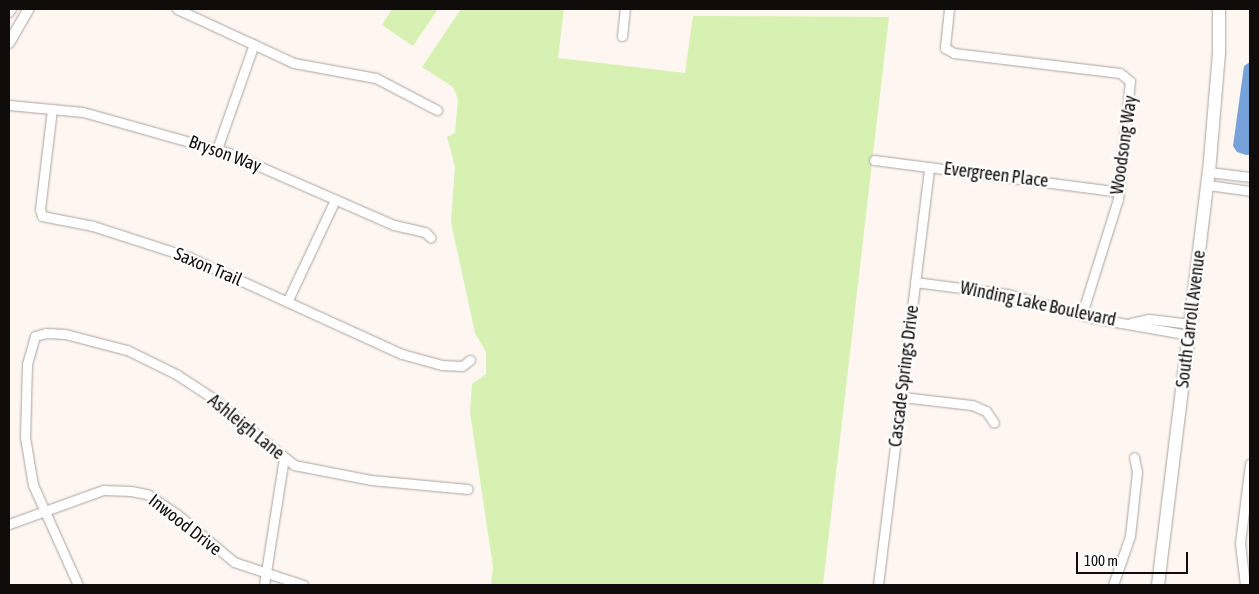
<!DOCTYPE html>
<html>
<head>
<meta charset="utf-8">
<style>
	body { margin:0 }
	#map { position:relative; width:1259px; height:594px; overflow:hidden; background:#fef6f0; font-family:"Asap Condensed",sans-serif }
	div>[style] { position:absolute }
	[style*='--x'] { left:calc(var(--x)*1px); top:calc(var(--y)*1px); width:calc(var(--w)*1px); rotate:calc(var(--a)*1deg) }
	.green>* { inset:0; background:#d7f1b3 }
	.water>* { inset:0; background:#76a1d9 }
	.roads { filter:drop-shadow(0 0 1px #aaa39e) drop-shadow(0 0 1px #aaa39e) }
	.minor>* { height:9px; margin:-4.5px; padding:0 4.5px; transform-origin:4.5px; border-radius:4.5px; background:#fff }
	.tertiary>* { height:10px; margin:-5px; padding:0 5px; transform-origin:5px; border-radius:5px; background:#fff }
	.secondary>* { height:12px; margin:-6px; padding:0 6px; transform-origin:6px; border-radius:6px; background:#fff }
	span { translate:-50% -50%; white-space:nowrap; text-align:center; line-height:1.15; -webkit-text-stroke:5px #fff; paint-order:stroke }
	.street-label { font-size:18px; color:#0f0c0a }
	.frame { position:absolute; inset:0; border:10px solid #0f0c0a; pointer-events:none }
	.scale { position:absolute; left:1076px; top:552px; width:112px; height:22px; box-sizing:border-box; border:2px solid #0f0c0a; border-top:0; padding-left:6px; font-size:15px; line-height:18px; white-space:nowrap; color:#0f0c0a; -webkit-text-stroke:4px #fff; paint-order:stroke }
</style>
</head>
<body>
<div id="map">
	<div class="green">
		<i style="clip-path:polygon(392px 9px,438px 9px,413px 46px,382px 25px)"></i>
		<i style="clip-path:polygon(461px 9px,564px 9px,558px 58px,685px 73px,693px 16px,889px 17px,823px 585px,491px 585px,493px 567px,470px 412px,472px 384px,486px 374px,486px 352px,475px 333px,451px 222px,455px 167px,447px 137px,455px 133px,458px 99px,453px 87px,422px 67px)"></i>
	</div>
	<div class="water">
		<i style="clip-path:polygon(1250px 62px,1250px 155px,1246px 155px,1237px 152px,1233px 146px,1244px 66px)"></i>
	</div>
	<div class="roads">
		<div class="minor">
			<i style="--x:177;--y:9;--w:129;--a:24.8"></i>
			<i style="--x:294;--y:63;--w:83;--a:10.4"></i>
			<i style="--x:376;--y:78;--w:69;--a:27.7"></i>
			<i style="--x:949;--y:9;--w:39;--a:96"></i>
			<i style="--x:945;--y:48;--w:10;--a:29"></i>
			<i style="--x:954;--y:53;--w:167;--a:6.9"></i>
			<i style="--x:1120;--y:73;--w:13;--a:39"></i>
			<i style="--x:1130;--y:81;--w:119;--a:95.8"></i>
			<i style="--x:1118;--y:199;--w:121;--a:107.4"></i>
			<i style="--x:622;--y:36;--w:27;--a:-84"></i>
			<i style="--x:9;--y:105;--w:74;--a:5.4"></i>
			<i style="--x:83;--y:112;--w:152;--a:15.7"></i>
			<i style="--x:229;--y:153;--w:180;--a:23.6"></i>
			<i style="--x:394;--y:225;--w:32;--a:13"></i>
			<i style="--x:425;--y:232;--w:8;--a:45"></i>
			<i style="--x:52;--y:109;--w:101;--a:96.8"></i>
			<i style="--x:40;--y:209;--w:7;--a:74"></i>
			<i style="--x:42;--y:216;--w:52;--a:11.1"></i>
			<i style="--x:93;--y:226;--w:101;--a:17.9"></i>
			<i style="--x:189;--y:257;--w:234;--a:24.5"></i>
			<i style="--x:402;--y:354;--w:41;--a:15.4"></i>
			<i style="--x:442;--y:365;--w:20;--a:3"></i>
			<i style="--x:462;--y:366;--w:10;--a:-37"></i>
			<i style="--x:217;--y:149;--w:111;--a:-70.6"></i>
			<i style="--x:874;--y:160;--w:247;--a:7.4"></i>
			<i style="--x:1209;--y:172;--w:41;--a:7"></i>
			<i style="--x:1208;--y:185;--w:42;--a:8.1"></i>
			<i style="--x:915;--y:282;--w:94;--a:7.4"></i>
			<i style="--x:1008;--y:294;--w:88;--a:15.8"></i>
			<i style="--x:1093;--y:318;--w:97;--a:10"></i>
			<i style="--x:287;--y:302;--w:113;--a:-64.8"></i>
			<i style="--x:1131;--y:323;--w:18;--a:-13"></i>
			<i style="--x:1149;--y:319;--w:42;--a:6.8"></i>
			<i style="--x:902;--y:397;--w:70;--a:6.5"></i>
			<i style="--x:972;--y:405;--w:15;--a:23"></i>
			<i style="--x:986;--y:411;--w:14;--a:56"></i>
			<i style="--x:9;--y:524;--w:100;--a:-19.9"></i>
			<i style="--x:103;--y:490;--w:28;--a:2"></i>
			<i style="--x:131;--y:491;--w:16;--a:11"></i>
			<i style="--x:147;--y:494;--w:37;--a:34"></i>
			<i style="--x:178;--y:515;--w:73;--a:40"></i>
			<i style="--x:234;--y:562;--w:73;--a:18.4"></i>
			<i style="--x:78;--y:585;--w:110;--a:-114.2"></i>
			<i style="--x:33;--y:485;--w:49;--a:-99.5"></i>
			<i style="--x:25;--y:437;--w:73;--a:-88.4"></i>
			<i style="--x:27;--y:364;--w:29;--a:-74"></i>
			<i style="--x:35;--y:336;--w:11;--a:-15"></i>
			<i style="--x:46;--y:333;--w:19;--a:3"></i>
			<i style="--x:65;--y:334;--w:64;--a:14.5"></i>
			<i style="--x:127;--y:350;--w:55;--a:26.1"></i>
			<i style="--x:176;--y:374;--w:42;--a:33.3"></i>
			<i style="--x:211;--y:397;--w:107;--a:39.3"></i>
			<i style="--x:294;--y:465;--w:78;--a:11"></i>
			<i style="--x:371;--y:480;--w:97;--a:5.3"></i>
			<i style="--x:264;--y:585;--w:129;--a:-81.1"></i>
			<i style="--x:878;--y:585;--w:421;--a:-83"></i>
			<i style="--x:1113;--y:585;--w:52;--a:-70.9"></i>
			<i style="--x:1130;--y:536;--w:64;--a:-83.8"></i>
			<i style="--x:1137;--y:472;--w:15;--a:-101"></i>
			<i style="--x:1245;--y:585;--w:42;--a:-96.8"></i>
			<i style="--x:1240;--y:543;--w:80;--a:-82.8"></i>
		</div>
		<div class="tertiary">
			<i style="--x:9;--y:12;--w:4;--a:-56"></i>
			<i style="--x:9;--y:43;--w:39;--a:-60"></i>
		</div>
		<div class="secondary">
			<i style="--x:1158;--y:585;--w:416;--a:-83"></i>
			<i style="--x:1209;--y:172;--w:120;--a:-85.2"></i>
			<i style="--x:1219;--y:52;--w:43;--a:-90"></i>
		</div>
	</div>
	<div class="street-label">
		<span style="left:1124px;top:145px;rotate:-82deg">Woodsong Way</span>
		<span style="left:225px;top:154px;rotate:20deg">Bryson Way</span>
		<span style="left:996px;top:175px;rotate:7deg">Evergreen Place</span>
		<span style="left:208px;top:267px;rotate:23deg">Saxon Trail</span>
		<span style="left:1038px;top:304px;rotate:12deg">Winding Lake Boulevard</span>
		<span style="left:1191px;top:319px;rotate:-83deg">South Carroll Avenue</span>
		<span style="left:904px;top:376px;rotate:-83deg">Cascade Springs Drive</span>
		<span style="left:246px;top:427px;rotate:39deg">Ashleigh Lane</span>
		<span style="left:185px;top:525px;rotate:38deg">Inwood Drive</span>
	</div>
	<div class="frame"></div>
	<div class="scale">100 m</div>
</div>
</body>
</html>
